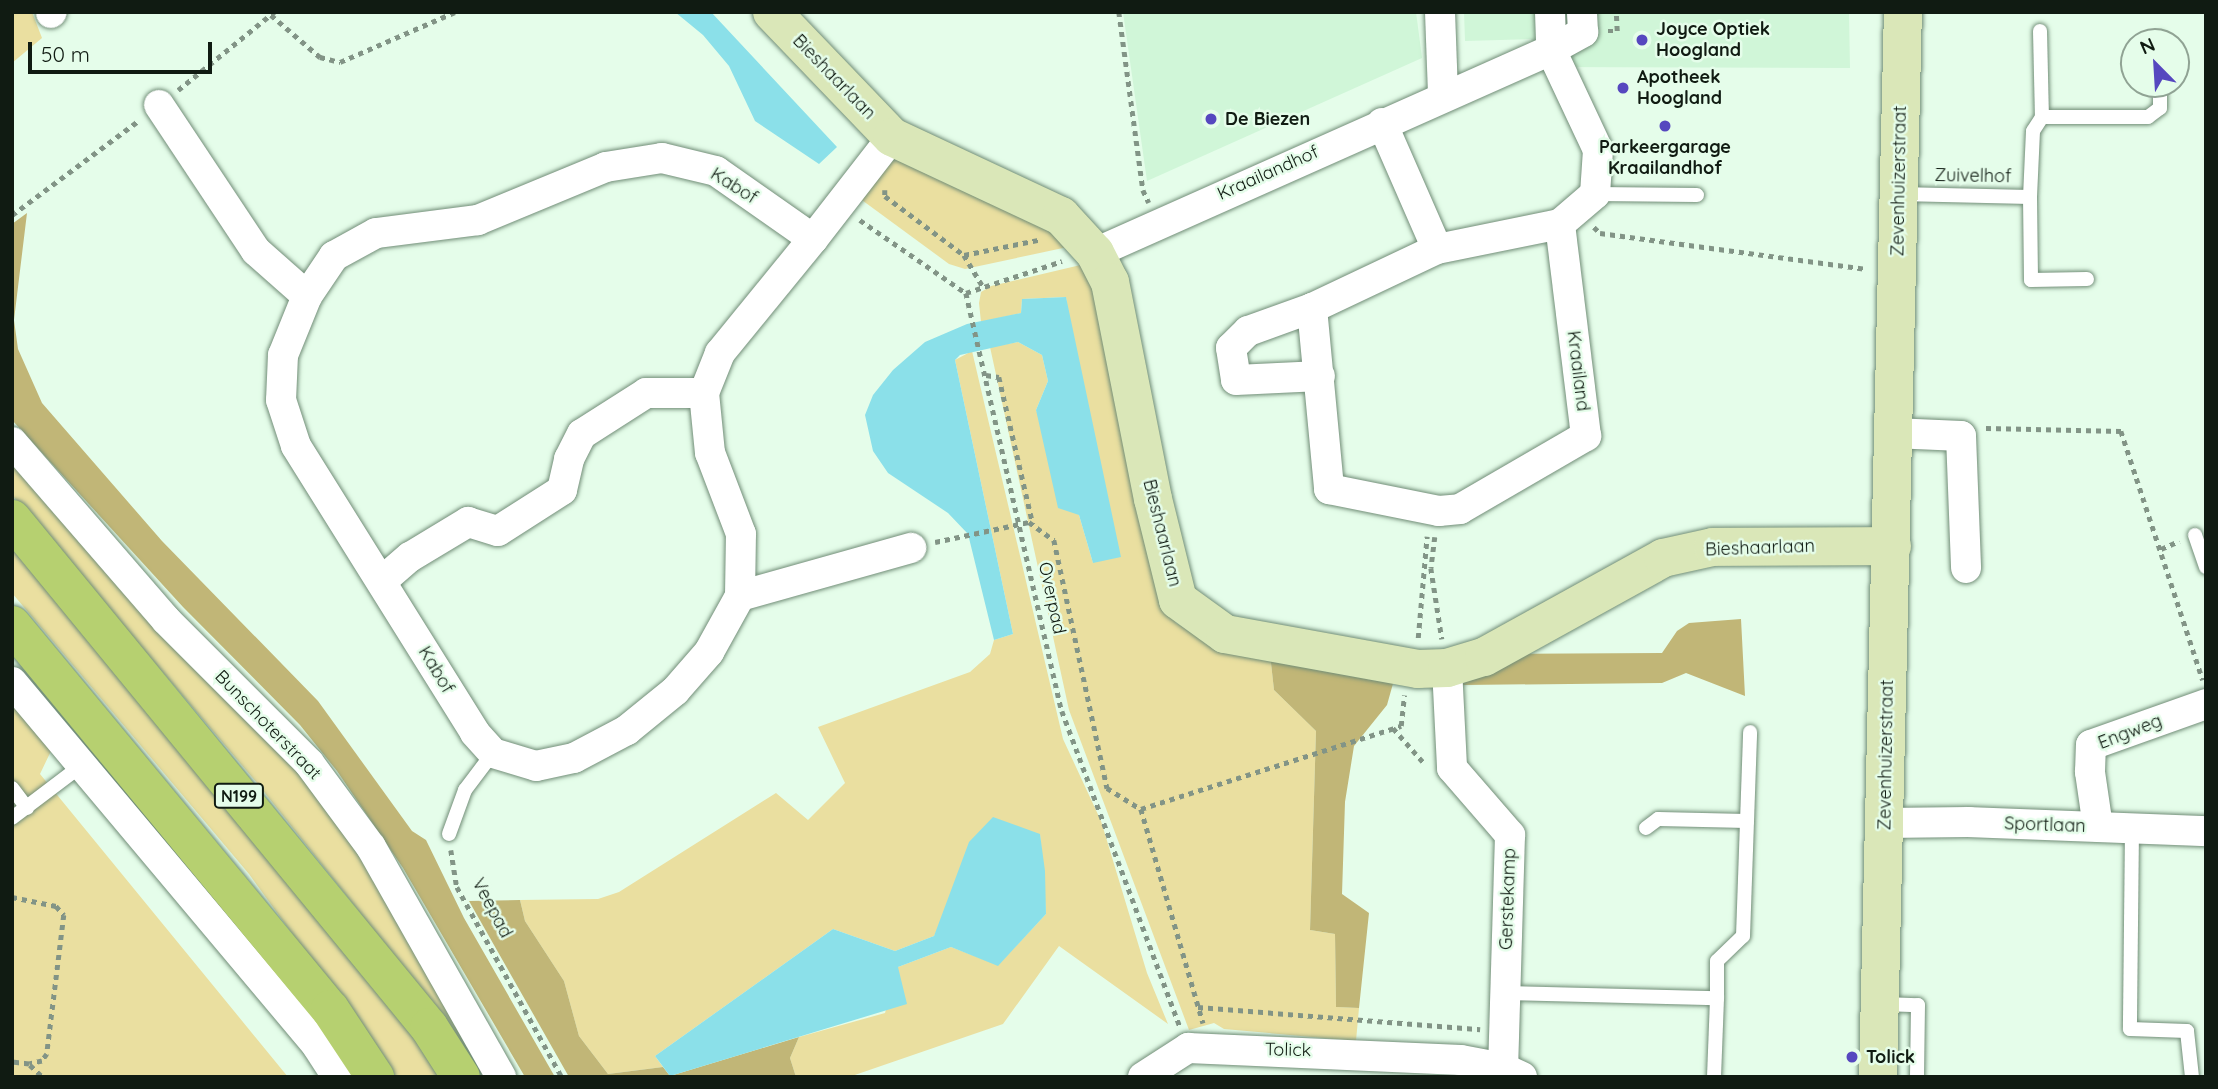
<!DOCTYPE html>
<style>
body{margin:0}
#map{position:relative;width:2218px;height:1089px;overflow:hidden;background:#e5fdea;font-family:Quicksand,sans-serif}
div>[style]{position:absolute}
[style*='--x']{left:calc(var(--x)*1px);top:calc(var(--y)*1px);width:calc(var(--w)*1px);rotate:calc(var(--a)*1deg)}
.built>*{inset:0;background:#d0f6d8}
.green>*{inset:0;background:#eadfa0}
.forest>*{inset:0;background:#c1b677}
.water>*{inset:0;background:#8be0e9}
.path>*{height:4.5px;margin-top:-2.25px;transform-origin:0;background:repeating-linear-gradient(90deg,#829486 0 5px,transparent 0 10px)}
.roads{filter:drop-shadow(0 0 2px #718d77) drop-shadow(0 0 2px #718d77)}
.lane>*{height:14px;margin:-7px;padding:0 7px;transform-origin:7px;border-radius:7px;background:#fff}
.street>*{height:30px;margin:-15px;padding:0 15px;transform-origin:15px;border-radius:15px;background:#fff}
.secondary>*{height:38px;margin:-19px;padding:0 19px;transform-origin:19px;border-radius:19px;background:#dae7b8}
.primary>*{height:38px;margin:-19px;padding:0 19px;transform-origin:19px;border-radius:19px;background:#b6d070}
.dots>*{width:19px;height:19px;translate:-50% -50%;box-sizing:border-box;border:4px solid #e5fdea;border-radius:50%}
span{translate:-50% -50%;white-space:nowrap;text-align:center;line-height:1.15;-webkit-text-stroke:5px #e5fdea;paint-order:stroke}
.shield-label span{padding:2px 5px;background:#e5fdea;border:2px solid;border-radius:5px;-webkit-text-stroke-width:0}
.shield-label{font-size:16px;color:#101b12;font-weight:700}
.poi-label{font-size:18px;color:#101b12;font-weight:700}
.left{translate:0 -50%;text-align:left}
.street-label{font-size:18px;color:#101b12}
.frame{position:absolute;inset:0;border:14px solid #101b12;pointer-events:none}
.north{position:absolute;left:2120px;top:28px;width:70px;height:70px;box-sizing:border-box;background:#e5fdea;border:2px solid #90a394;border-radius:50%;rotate:336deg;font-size:19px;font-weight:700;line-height:28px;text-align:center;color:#101b12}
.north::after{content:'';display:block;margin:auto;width:24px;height:32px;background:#5647bf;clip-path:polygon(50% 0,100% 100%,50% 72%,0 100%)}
.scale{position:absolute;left:28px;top:42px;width:184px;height:32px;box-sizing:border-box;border:4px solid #101b12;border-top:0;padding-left:9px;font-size:21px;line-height:24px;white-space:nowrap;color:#101b12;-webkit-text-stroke:5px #e5fdea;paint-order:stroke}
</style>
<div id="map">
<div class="built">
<i style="clip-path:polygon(1123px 12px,1416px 12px,1422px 58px,1147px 181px)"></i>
<i style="clip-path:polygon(1464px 12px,1849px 12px,1850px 68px,1545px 67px,1531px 39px,1465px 41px)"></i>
</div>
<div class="green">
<i style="clip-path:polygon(12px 12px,32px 12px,42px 38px,12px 63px)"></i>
<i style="clip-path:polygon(898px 148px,1077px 245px,965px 269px,949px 264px,855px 195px)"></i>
<i style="clip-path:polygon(1089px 263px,1164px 604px,1176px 623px,1193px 632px,1270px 654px,1274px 690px,1316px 731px,1310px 930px,1335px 934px,1336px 1007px,1359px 1008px,1356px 1041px,1224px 1029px,1214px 1023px,1189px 1030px,1069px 710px,990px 347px,1018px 342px,1042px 355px,1048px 381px,1036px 410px,1079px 515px,1093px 563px,1066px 297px,1022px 299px,1021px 313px,981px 322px,979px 303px,981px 292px,991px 286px)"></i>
<i style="clip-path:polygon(972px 351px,1063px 739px,1101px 821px,1147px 973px,1168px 1024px,1059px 946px,1003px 1024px,849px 1077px,796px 1077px,790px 1058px,799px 1037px,885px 1013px,898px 967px,951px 947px,998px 965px,1046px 914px,1040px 834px,941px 922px,934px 936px,895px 951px,833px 929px,655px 1056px,663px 1067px,608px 1074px,579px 1036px,564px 981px,525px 921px,520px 900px,598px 899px,619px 892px,776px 793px,808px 820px,845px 783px,818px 727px,970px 672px,990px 654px,994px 640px,1013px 634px,955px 360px)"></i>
<i style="clip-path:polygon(12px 464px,295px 767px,351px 841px,476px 1058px,480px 1075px,365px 919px,257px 783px,12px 495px)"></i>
<i style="clip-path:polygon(12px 541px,415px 1040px,439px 1077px,396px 1077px,249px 874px,12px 593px)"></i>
<i style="clip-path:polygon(12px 699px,51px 751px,40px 774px,288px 1077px,12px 1077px)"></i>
</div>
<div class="forest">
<i style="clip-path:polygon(27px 213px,14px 320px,18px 349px,42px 403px,162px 541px,318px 701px,412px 831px,426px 840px,464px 918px,555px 1077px,525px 1077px,403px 868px,337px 771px,300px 725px,183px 607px,12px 420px,12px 224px)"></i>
<i style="clip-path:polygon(1741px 619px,1745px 696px,1686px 673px,1662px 683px,1463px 685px,1463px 673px,1501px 654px,1662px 653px,1677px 631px,1689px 623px)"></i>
<i style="clip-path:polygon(1270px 654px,1394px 680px,1387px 705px,1354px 746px,1345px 802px,1342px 894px,1369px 913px,1359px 1008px,1336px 1007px,1335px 934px,1310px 930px,1316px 731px,1274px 690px)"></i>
<i style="clip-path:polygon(520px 900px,525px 921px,564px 981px,579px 1036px,608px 1074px,663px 1067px,670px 1076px,799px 1037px,790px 1058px,796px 1077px,569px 1077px,469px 901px)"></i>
</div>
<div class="water">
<i style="clip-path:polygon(675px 12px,711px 12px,837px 147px,819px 164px,755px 121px,729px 66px,703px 35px)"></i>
<i style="clip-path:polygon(1066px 297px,1121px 557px,1093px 563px,1079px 515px,1058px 508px,1036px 410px,1048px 381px,1042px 355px,1018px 342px,960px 355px,955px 360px,1013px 634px,994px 640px,968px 534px,948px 513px,888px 473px,873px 451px,865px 415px,873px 395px,893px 370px,925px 342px,967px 324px,1021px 313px,1022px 299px)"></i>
<i style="clip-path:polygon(993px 817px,1040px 834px,1045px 871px,1046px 914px,998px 966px,951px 947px,898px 967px,907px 1004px,670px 1076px,655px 1056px,833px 929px,895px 951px,934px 936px,969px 842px)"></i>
</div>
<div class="path">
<i style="--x:1119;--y:12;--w:180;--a:82.3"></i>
<i style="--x:1143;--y:190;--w:14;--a:65"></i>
<i style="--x:271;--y:15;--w:65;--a:40.6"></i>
<i style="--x:320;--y:57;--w:21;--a:14"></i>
<i style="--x:340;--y:62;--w:125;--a:-23.5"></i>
<i style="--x:1608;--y:31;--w:9;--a:0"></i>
<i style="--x:1617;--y:31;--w:19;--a:-93"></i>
<i style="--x:178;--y:90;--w:124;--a:-39.1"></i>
<i style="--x:885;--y:190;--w:6;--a:90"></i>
<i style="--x:885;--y:196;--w:99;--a:36.8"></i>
<i style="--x:964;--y:255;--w:37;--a:59"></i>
<i style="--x:12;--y:215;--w:157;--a:-36.7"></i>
<i style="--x:860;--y:220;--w:129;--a:34.6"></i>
<i style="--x:966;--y:293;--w:429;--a:77.1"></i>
<i style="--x:1062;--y:711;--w:336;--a:69.5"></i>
<i style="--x:1594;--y:227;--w:8;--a:45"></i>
<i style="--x:1600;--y:233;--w:269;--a:7.7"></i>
<i style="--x:964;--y:255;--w:76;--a:-11.5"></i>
<i style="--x:966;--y:293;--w:101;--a:-18.4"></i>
<i style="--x:986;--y:375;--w:13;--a:9"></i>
<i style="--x:999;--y:377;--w:151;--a:77"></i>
<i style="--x:1986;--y:428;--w:135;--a:1.3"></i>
<i style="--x:2121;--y:431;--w:262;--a:71.8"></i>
<i style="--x:1435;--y:537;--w:31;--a:97"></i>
<i style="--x:1431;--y:568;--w:72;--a:81.2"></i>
<i style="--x:935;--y:542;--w:96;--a:-12"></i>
<i style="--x:1029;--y:522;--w:31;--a:36"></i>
<i style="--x:1054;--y:540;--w:254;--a:77.9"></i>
<i style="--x:1107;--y:788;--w:40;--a:32"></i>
<i style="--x:1141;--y:809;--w:223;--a:73.8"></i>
<i style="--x:2161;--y:549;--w:20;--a:-24"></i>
<i style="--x:1418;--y:638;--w:102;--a:-85"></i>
<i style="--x:1393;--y:728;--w:48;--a:48.4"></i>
<i style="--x:1141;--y:809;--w:273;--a:-17.7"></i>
<i style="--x:1401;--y:726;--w:31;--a:-84"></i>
<i style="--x:451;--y:850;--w:37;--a:81"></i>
<i style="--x:457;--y:887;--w:217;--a:61.1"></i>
<i style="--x:12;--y:897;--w:45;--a:11.6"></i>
<i style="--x:56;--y:906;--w:12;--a:48"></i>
<i style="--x:64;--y:915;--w:140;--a:97"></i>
<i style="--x:47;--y:1054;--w:9;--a:126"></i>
<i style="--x:42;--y:1061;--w:13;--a:167"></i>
<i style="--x:29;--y:1064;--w:17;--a:-173"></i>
<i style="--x:1198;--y:1007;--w:283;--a:4.5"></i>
<i style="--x:30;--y:1065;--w:18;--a:43"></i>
</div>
<div class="roads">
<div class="lane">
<i style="--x:2040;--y:31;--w:86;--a:88.7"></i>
<i style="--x:2160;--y:39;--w:3;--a:90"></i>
<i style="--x:1595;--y:194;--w:102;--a:0.6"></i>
<i style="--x:1899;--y:194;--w:131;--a:1.3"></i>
<i style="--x:2030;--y:197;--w:66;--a:-87.4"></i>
<i style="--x:2033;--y:131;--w:17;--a:-57"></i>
<i style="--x:2042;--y:117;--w:106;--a:0"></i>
<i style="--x:2148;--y:117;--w:15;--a:-37"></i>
<i style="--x:2160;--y:108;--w:24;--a:-90"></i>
<i style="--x:2030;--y:197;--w:83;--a:89.3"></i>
<i style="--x:2031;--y:280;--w:56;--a:-1"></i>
<i style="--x:2195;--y:535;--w:34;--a:71"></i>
<i style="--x:12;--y:788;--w:25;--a:53"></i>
<i style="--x:12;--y:818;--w:88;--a:-37.1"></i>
<i style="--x:1646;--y:828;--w:15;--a:-37"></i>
<i style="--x:1658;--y:819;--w:89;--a:1.3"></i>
<i style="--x:2132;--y:829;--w:200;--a:90.6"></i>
<i style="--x:2130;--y:1029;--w:57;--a:2"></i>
<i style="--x:2187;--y:1031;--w:46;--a:83.8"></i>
<i style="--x:449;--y:834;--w:47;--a:-70"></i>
<i style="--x:465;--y:790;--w:46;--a:-52.9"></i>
<i style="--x:1506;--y:993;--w:211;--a:1.4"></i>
<i style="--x:1717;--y:998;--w:37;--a:-90"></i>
<i style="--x:1717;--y:961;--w:36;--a:-44"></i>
<i style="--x:1743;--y:936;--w:204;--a:-88"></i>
<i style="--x:1883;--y:1004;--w:35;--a:2"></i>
<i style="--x:1918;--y:1005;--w:72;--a:90.8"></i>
<i style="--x:1714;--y:1077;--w:79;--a:-87.8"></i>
</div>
<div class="street">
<i style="--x:1440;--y:12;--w:83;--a:87.9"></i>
<i style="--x:1550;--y:12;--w:38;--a:88"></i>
<i style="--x:1551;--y:50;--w:110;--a:64.8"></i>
<i style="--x:1598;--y:150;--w:44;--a:93.9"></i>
<i style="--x:1595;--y:194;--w:46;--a:139.4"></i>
<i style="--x:1560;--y:224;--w:126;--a:168.5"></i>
<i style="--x:1437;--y:249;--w:138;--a:154.7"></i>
<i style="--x:1312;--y:308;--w:182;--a:84.6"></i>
<i style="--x:1329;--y:489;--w:112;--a:11.3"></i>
<i style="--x:1439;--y:511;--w:21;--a:-5"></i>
<i style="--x:1460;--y:509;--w:146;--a:-30.1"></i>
<i style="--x:1586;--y:436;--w:214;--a:-97"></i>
<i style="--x:51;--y:13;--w:1;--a:-45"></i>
<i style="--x:159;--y:105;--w:175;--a:56.4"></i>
<i style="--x:256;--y:251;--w:68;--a:41.4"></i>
<i style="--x:1382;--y:123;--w:137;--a:66.4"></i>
<i style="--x:813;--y:239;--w:118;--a:-145"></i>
<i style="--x:716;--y:171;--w:56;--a:-166.5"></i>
<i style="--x:662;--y:158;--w:57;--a:170.9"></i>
<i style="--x:606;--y:167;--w:139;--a:157.5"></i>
<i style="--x:478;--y:220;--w:103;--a:172.7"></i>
<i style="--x:376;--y:233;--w:48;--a:151.3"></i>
<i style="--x:334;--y:256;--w:48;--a:124"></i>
<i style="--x:307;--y:296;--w:64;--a:112.1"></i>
<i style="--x:283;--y:355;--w:45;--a:92.5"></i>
<i style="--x:281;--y:400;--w:48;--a:71.9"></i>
<i style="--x:296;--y:446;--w:338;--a:58"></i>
<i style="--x:475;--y:733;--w:27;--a:48"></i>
<i style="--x:493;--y:753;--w:45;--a:16.8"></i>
<i style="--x:536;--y:766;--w:39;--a:-12"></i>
<i style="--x:574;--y:758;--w:60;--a:-27.8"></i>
<i style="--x:627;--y:730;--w:62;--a:-39.1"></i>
<i style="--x:675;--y:691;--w:52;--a:-48.9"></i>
<i style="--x:709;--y:652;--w:64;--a:-61"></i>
<i style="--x:740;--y:596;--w:62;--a:-89.1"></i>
<i style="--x:741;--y:534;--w:87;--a:-110.9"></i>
<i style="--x:710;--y:453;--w:60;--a:-95.7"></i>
<i style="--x:704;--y:393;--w:43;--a:-68.2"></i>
<i style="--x:720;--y:353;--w:147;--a:-50.8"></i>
<i style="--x:813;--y:239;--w:129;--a:-52.2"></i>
<i style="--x:1095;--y:253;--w:499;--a:-24"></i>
<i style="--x:1551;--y:50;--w:37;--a:-29"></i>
<i style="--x:1583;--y:32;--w:20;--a:-93"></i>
<i style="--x:1312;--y:308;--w:68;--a:160.2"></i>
<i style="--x:1248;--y:331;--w:24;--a:135"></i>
<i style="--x:1231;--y:348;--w:32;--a:81"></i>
<i style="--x:1236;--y:380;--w:84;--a:-2.7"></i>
<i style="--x:1893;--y:433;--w:68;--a:2.5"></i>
<i style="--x:1961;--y:436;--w:132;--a:87.8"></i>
<i style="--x:12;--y:442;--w:235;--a:49.1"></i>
<i style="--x:166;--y:620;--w:202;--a:45"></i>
<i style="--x:309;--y:763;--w:104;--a:53.6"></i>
<i style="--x:371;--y:847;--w:264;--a:60.5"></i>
<i style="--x:382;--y:581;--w:37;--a:-41"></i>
<i style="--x:410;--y:557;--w:68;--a:-31.1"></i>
<i style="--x:468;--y:522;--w:31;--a:17"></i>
<i style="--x:498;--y:531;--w:76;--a:-32.6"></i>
<i style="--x:562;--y:490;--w:32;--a:-77"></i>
<i style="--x:569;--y:459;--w:28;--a:-63"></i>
<i style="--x:582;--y:434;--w:76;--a:-32.6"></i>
<i style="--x:646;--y:393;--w:58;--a:0"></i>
<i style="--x:740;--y:596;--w:178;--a:-15.7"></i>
<i style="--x:1447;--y:668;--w:100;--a:87.1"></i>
<i style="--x:1452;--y:768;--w:89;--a:49.1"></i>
<i style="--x:1510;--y:835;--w:233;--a:91.7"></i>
<i style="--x:12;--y:682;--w:475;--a:50"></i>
<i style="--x:317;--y:1046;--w:37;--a:57"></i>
<i style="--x:1884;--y:823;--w:85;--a:-0.7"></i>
<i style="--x:1969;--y:822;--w:237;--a:2.2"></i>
<i style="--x:2098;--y:827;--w:56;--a:-98.3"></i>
<i style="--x:2090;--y:772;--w:27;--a:-88"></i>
<i style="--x:2091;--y:745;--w:122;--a:-19.6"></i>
<i style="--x:1143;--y:1077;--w:54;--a:-32.8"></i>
<i style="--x:1188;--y:1048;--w:273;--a:2.5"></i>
<i style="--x:1461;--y:1060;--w:43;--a:10.8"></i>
<i style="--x:1503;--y:1068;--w:21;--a:25"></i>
</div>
<div class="secondary">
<i style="--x:772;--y:12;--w:173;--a:46.2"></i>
<i style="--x:892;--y:137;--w:187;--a:25.1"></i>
<i style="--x:1061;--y:216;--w:50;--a:47.4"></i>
<i style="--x:1095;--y:253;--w:33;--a:63"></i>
<i style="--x:1110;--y:282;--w:221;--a:78.8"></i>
<i style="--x:1153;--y:499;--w:104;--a:76.1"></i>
<i style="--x:1178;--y:600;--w:58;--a:35.9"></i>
<i style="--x:1225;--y:634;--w:196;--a:10.3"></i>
<i style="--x:1418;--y:669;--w:29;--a:-2"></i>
<i style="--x:1447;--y:668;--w:39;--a:-17"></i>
<i style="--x:1484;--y:657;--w:205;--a:-28.9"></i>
<i style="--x:1663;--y:558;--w:51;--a:-12.4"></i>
<i style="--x:1713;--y:547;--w:179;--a:-0.3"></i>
<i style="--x:1878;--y:1077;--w:1065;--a:-88.66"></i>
</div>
<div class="primary">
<i style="--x:12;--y:519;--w:657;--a:50.62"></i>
<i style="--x:429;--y:1027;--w:59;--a:57.4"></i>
<i style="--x:12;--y:625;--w:499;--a:50.4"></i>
<i style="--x:330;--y:1009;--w:82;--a:56.5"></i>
</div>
</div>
<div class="dots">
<i style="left:1642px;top:40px;background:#5647bf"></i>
<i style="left:1623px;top:88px;background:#5647bf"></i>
<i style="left:1211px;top:119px;background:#5647bf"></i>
<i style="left:1665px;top:126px;background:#5647bf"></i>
<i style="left:1852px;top:1057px;background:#5647bf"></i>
</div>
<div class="shield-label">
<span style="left:239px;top:796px">N199</span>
</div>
<div class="poi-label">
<span class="left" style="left:1656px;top:40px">Joyce Optiek<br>Hoogland</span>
<span class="left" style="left:1637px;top:88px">Apotheek<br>Hoogland</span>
<span class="left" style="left:1225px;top:119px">De Biezen</span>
<span style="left:1665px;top:158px">Parkeergarage<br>Kraailandhof</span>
<span class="left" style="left:1866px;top:1057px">Tolick</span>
</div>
<div class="street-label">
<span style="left:834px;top:77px;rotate:46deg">Bieshaarlaan</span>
<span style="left:1268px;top:173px;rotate:-24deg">Kraailandhof</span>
<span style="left:1973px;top:176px;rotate:1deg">Zuivelhof</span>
<span style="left:1899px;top:181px;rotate:-89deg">Zevenhuizerstraat</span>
<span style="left:734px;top:186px;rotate:32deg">Kabof</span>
<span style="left:1578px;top:371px;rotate:83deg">Kraailand</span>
<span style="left:1162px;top:533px;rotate:76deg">Bieshaarlaan</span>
<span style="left:1760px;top:548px;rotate:-2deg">Bieshaarlaan</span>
<span style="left:1052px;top:598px;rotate:78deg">Overpad</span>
<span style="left:436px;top:670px;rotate:59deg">Kabof</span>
<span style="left:268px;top:725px;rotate:46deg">Bunschoterstraat</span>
<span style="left:2130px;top:732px;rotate:-21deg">Engweg</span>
<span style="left:1886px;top:755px;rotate:-89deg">Zevenhuizerstraat</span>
<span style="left:2045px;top:825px;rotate:2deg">Sportlaan</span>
<span style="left:1508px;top:899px;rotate:-88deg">Gerstekamp</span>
<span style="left:492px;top:908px;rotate:62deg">Veepad</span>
<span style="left:1288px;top:1050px;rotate:1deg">Tolick</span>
</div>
<div class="frame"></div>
<div class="north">N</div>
<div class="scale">50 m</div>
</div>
